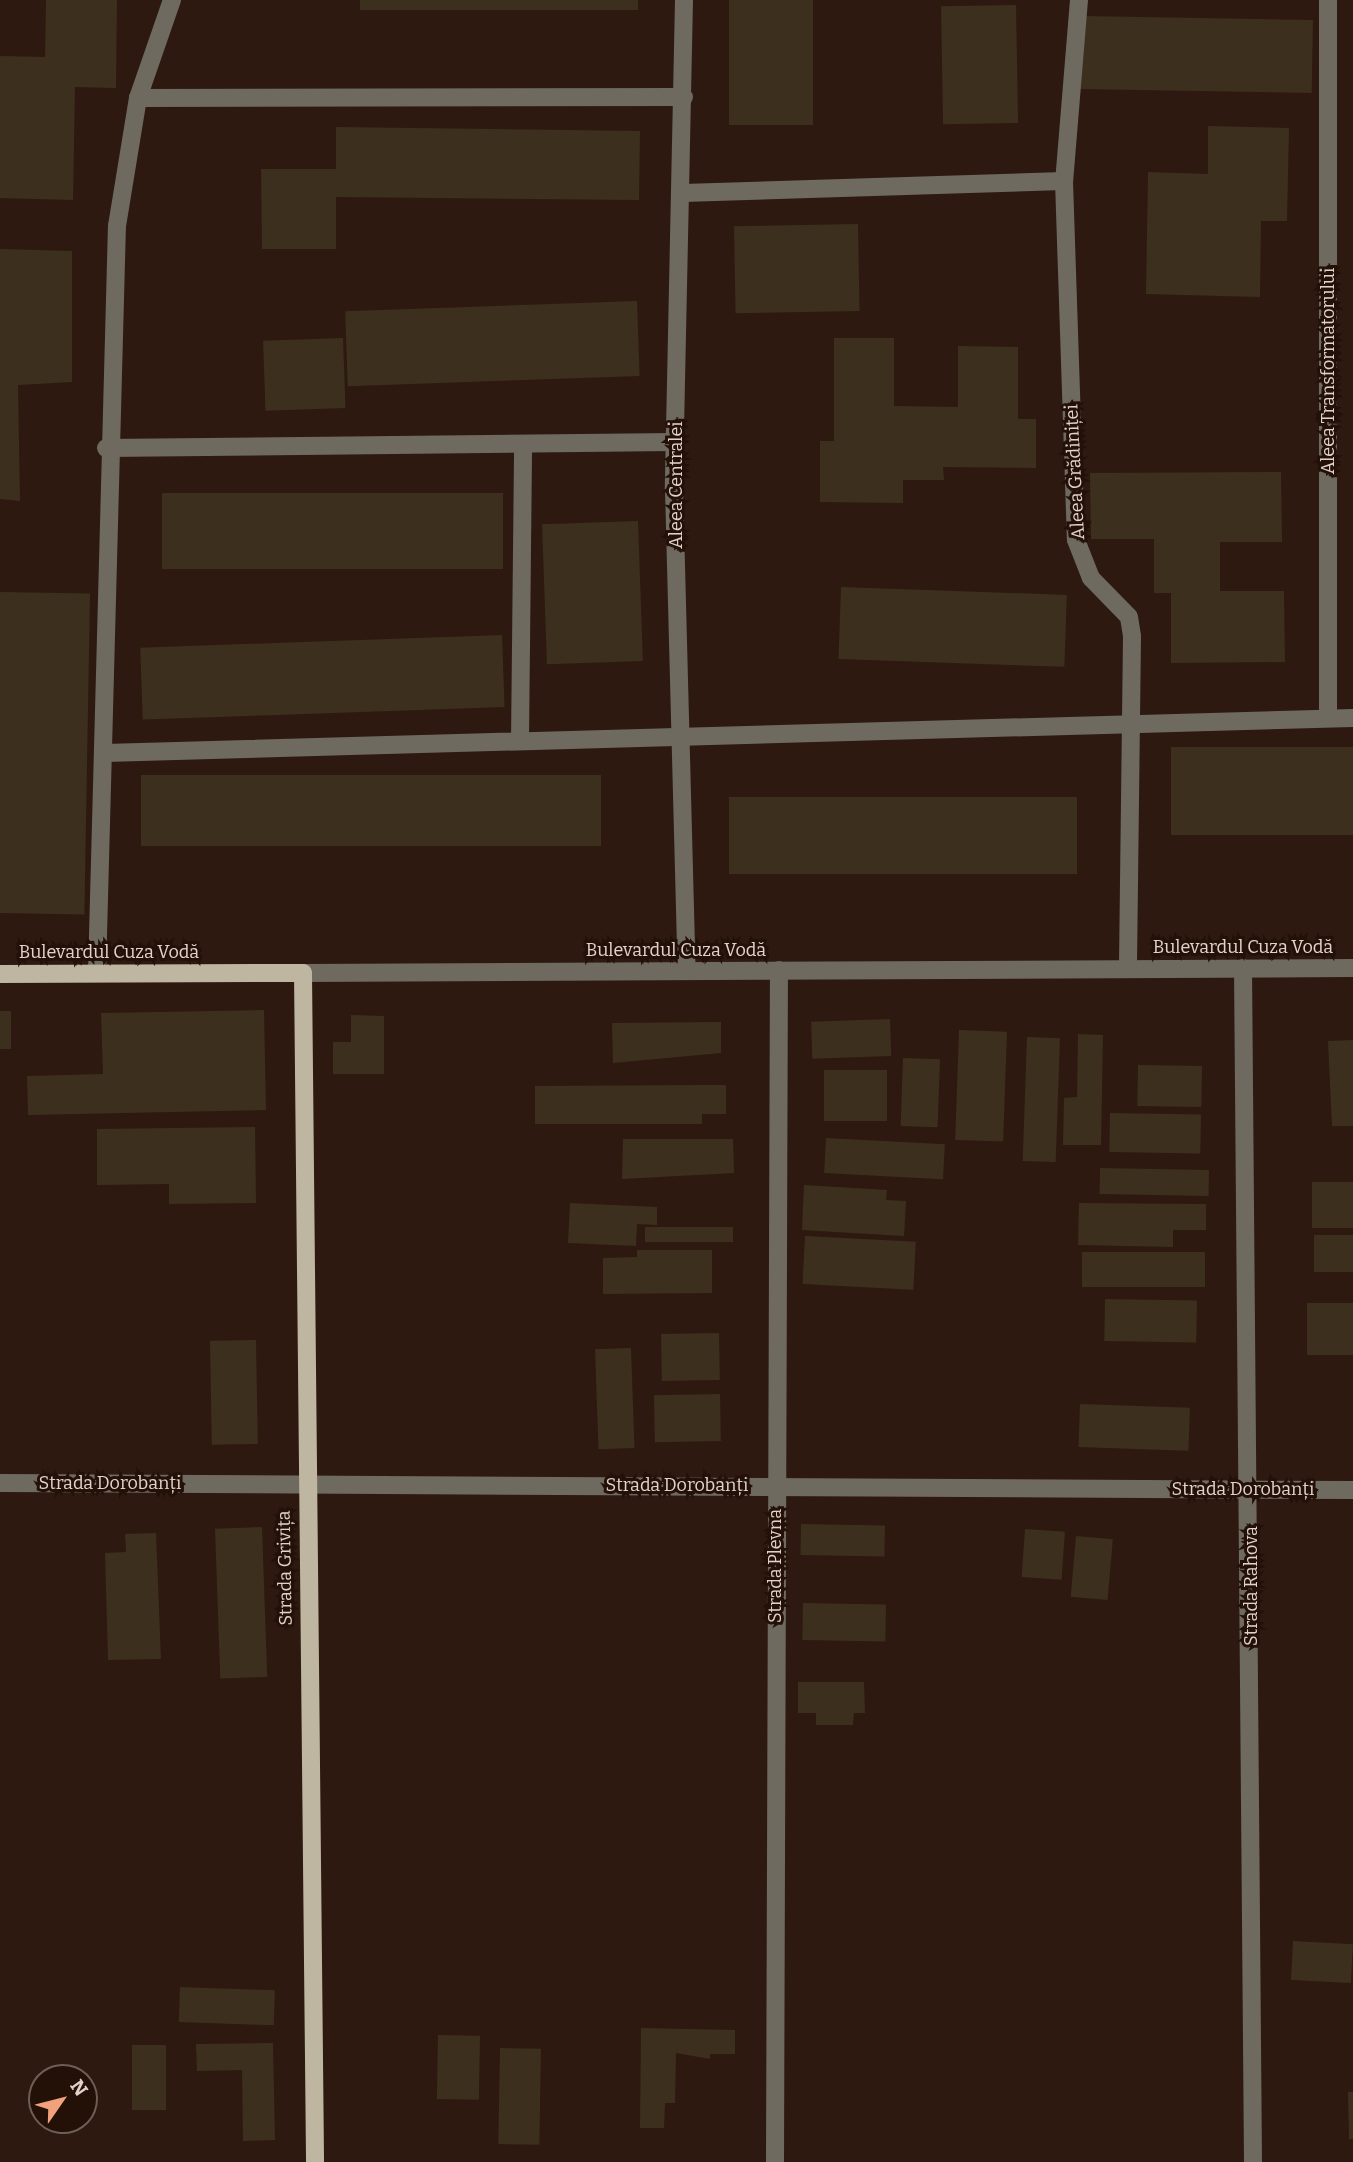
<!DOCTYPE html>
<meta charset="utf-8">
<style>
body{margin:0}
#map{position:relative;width:1353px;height:2162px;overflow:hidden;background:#2d1910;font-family:Bitter,serif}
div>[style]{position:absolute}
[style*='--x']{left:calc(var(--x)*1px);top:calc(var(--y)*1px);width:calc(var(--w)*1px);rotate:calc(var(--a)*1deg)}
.building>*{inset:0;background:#3d2f1d;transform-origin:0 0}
.minor>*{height:18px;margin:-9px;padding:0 9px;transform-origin:9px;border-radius:9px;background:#6e6a60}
.major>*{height:18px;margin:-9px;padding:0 9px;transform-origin:9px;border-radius:9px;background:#bfb6a1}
span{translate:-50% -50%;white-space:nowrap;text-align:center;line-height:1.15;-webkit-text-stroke:6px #231007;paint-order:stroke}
.street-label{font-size:18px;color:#e1d3cc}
.north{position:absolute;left:28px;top:2064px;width:70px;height:70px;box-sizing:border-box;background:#231007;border:2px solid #6f5e56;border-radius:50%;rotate:55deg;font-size:19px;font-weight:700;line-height:28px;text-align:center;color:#e1d3cc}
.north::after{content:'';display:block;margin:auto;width:24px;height:32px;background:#f1a17b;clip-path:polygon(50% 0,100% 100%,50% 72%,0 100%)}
</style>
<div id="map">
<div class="building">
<i style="clip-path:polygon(46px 0,117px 0,116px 88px,75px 87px,73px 200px,0 198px,0 56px,45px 57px)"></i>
<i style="left:360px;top:0;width:278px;height:10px"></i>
<i style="left:729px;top:0;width:84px;height:125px"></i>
<i style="left:1016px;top:5px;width:118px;height:75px;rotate:89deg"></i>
<i style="left:1082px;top:16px;width:231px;height:73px;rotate:1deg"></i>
<i style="clip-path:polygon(1208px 126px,1289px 128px,1287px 221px,1261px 221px,1260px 297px,1146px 294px,1148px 172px,1208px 174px)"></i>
<i style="clip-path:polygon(336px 127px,640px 131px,639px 200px,336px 197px,336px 249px,262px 249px,261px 169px,336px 169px)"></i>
<i style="left:858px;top:224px;width:87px;height:124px;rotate:89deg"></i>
<i style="clip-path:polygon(0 249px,72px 251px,72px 382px,18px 385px,20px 501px,0 499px)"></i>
<i style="left:637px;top:301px;width:75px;height:292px;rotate:88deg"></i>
<i style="left:343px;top:338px;width:70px;height:80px;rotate:88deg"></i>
<i style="clip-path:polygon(834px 338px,894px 338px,894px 406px,958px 407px,958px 346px,1018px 347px,1018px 419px,1036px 419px,1036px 468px,943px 467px,944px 480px,903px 480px,903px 503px,820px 502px,820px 441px,834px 441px)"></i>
<i style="clip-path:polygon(1281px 472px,1282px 542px,1220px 542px,1220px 591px,1284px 591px,1285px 662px,1171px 663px,1171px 593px,1154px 593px,1154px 539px,1091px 539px,1090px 473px)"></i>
<i style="left:162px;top:493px;width:341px;height:76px"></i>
<i style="left:638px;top:521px;width:140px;height:96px;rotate:88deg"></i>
<i style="left:841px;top:587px;width:226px;height:72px;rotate:2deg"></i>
<i style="left:0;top:592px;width:90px;height:321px;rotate:1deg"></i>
<i style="left:502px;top:635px;width:72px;height:362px;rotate:88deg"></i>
<i style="left:1171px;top:747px;width:182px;height:88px"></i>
<i style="left:601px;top:775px;width:71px;height:460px;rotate:90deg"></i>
<i style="left:729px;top:797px;width:348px;height:77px"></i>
<i style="clip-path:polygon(264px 1010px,266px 1110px,28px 1115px,27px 1076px,103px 1074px,101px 1013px)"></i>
<i style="left:0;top:1011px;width:11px;height:38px"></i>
<i style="clip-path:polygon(351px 1015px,384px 1016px,384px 1074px,333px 1074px,333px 1042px,351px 1042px)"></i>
<i style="left:890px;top:1019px;width:37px;height:79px;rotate:88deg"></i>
<i style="clip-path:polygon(721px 1022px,721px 1053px,613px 1063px,612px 1023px)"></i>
<i style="left:959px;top:1030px;width:48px;height:110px;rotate:2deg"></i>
<i style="clip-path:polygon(1078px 1034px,1103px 1035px,1101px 1145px,1063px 1145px,1064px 1098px,1077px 1097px)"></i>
<i style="left:1027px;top:1037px;width:33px;height:124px;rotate:2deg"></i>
<i style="clip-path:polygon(1353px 1040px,1353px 1126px,1332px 1126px,1328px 1041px)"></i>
<i style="left:903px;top:1058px;width:37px;height:68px;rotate:2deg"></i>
<i style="left:1138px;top:1065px;width:64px;height:41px;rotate:1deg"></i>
<i style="left:887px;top:1070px;width:51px;height:63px;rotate:90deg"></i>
<i style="clip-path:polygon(702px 1085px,726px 1085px,726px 1114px,702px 1114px,702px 1124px,535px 1124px,535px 1086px)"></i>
<i style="left:1110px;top:1113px;width:91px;height:39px;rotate:1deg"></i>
<i style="clip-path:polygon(255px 1127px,256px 1203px,169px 1204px,169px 1184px,97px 1185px,97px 1129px)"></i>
<i style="left:826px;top:1138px;width:119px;height:35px;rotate:3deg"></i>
<i style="clip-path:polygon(623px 1139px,733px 1139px,734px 1173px,622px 1179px)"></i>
<i style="left:1100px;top:1168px;width:109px;height:26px;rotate:1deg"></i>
<i style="left:1353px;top:1182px;width:46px;height:41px;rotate:90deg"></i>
<i style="clip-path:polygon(804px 1185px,887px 1190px,886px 1200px,906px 1201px,904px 1236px,802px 1230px)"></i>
<i style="clip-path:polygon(570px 1203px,657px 1207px,657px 1225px,637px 1224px,636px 1246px,568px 1243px)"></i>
<i style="clip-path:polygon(1079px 1203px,1206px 1204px,1206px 1230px,1173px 1230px,1173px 1247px,1078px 1245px)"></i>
<i style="left:733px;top:1227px;width:15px;height:88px;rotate:90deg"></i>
<i style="left:1353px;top:1235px;width:37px;height:39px;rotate:90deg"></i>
<i style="left:805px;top:1236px;width:111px;height:48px;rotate:3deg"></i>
<i style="clip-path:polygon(637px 1250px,712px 1250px,712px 1293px,603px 1294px,603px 1258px,637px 1257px)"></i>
<i style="left:1082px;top:1252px;width:123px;height:35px"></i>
<i style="left:1105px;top:1299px;width:92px;height:42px;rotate:1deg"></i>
<i style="left:1353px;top:1303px;width:52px;height:46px;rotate:90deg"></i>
<i style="left:719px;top:1333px;width:47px;height:58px;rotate:89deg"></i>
<i style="left:256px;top:1340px;width:104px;height:46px;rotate:89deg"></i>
<i style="left:631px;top:1348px;width:100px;height:36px;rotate:88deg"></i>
<i style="left:720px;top:1394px;width:47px;height:66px;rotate:89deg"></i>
<i style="left:1080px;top:1404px;width:110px;height:43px;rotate:2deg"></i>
<i style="left:801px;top:1524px;width:84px;height:31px;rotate:1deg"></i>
<i style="left:262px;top:1527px;width:150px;height:47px;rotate:88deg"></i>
<i style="left:1025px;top:1529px;width:40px;height:48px;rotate:4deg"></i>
<i style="clip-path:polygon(156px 1533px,161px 1659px,108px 1660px,105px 1553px,126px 1552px,125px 1534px)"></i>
<i style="left:1076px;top:1536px;width:37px;height:61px;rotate:5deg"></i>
<i style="left:803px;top:1603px;width:83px;height:37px;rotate:1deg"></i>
<i style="clip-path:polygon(798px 1682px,864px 1682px,865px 1713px,854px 1713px,853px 1725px,816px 1725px,816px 1713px,798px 1713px)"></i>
<i style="left:1293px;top:1941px;width:60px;height:39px;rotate:3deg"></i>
<i style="left:180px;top:1987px;width:95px;height:35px;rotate:2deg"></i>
<i style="clip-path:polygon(641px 2028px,735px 2030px,735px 2054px,710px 2054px,710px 2059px,676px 2053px,675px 2103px,665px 2103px,664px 2128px,640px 2128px)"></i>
<i style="left:438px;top:2035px;width:42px;height:64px;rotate:1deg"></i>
<i style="clip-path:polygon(273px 2043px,275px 2140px,243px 2141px,242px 2070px,197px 2071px,196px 2044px)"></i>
<i style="left:132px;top:2045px;width:34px;height:65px"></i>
<i style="left:500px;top:2048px;width:41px;height:96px;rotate:1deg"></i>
<i style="clip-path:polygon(1348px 2092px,1353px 2092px,1353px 2139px,1349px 2139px)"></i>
</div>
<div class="minor">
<i style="--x:684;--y:0;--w:489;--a:91.2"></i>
<i style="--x:674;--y:489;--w:482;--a:88.5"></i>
<i style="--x:1079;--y:0;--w:182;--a:94.7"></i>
<i style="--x:1064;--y:181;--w:359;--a:88.1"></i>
<i style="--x:1076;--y:540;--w:41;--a:68.5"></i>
<i style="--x:1091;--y:578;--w:54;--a:45.7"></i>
<i style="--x:1129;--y:617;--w:20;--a:81"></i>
<i style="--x:1132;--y:637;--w:332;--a:90.7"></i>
<i style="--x:138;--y:98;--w:546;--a:-0.1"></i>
<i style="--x:683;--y:193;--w:381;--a:-1.8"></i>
<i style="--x:106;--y:448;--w:570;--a:-0.6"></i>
<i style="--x:1328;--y:717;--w:717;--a:-90"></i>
<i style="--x:520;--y:741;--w:297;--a:-89.4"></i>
<i style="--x:105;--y:753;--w:1248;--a:-1.61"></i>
<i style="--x:1243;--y:968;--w:1194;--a:89.52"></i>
<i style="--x:97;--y:973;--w:747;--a:-88.47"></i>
<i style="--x:117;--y:226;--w:130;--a:-80.7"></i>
<i style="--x:138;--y:98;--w:104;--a:-70.9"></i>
<i style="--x:303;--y:973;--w:1050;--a:-0.27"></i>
<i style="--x:0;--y:1483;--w:1353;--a:0.3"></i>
<i style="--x:775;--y:2162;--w:1192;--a:-89.81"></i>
</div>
<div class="major">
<i style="--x:0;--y:974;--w:303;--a:-0.2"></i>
<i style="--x:303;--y:973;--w:1189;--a:89.42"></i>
</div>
<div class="street-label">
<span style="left:1328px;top:371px;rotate:-90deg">Aleea Transformatorului</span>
<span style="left:1075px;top:472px;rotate:-93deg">Aleea Grădiniței</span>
<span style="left:676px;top:485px;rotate:-90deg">Aleea Centralei</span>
<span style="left:1243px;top:947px">Bulevardul Cuza Vodă</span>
<span style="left:676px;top:950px">Bulevardul Cuza Vodă</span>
<span style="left:109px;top:952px">Bulevardul Cuza Vodă</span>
<span style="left:110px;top:1483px">Strada Dorobanți</span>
<span style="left:677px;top:1485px">Strada Dorobanți</span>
<span style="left:1243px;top:1489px">Strada Dorobanți</span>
<span style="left:775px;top:1566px;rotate:-90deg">Strada Plevna</span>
<span style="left:285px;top:1568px;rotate:-91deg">Strada Grivița</span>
<span style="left:1251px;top:1586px;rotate:-90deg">Strada Rahova</span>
</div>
<div class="north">N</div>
</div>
